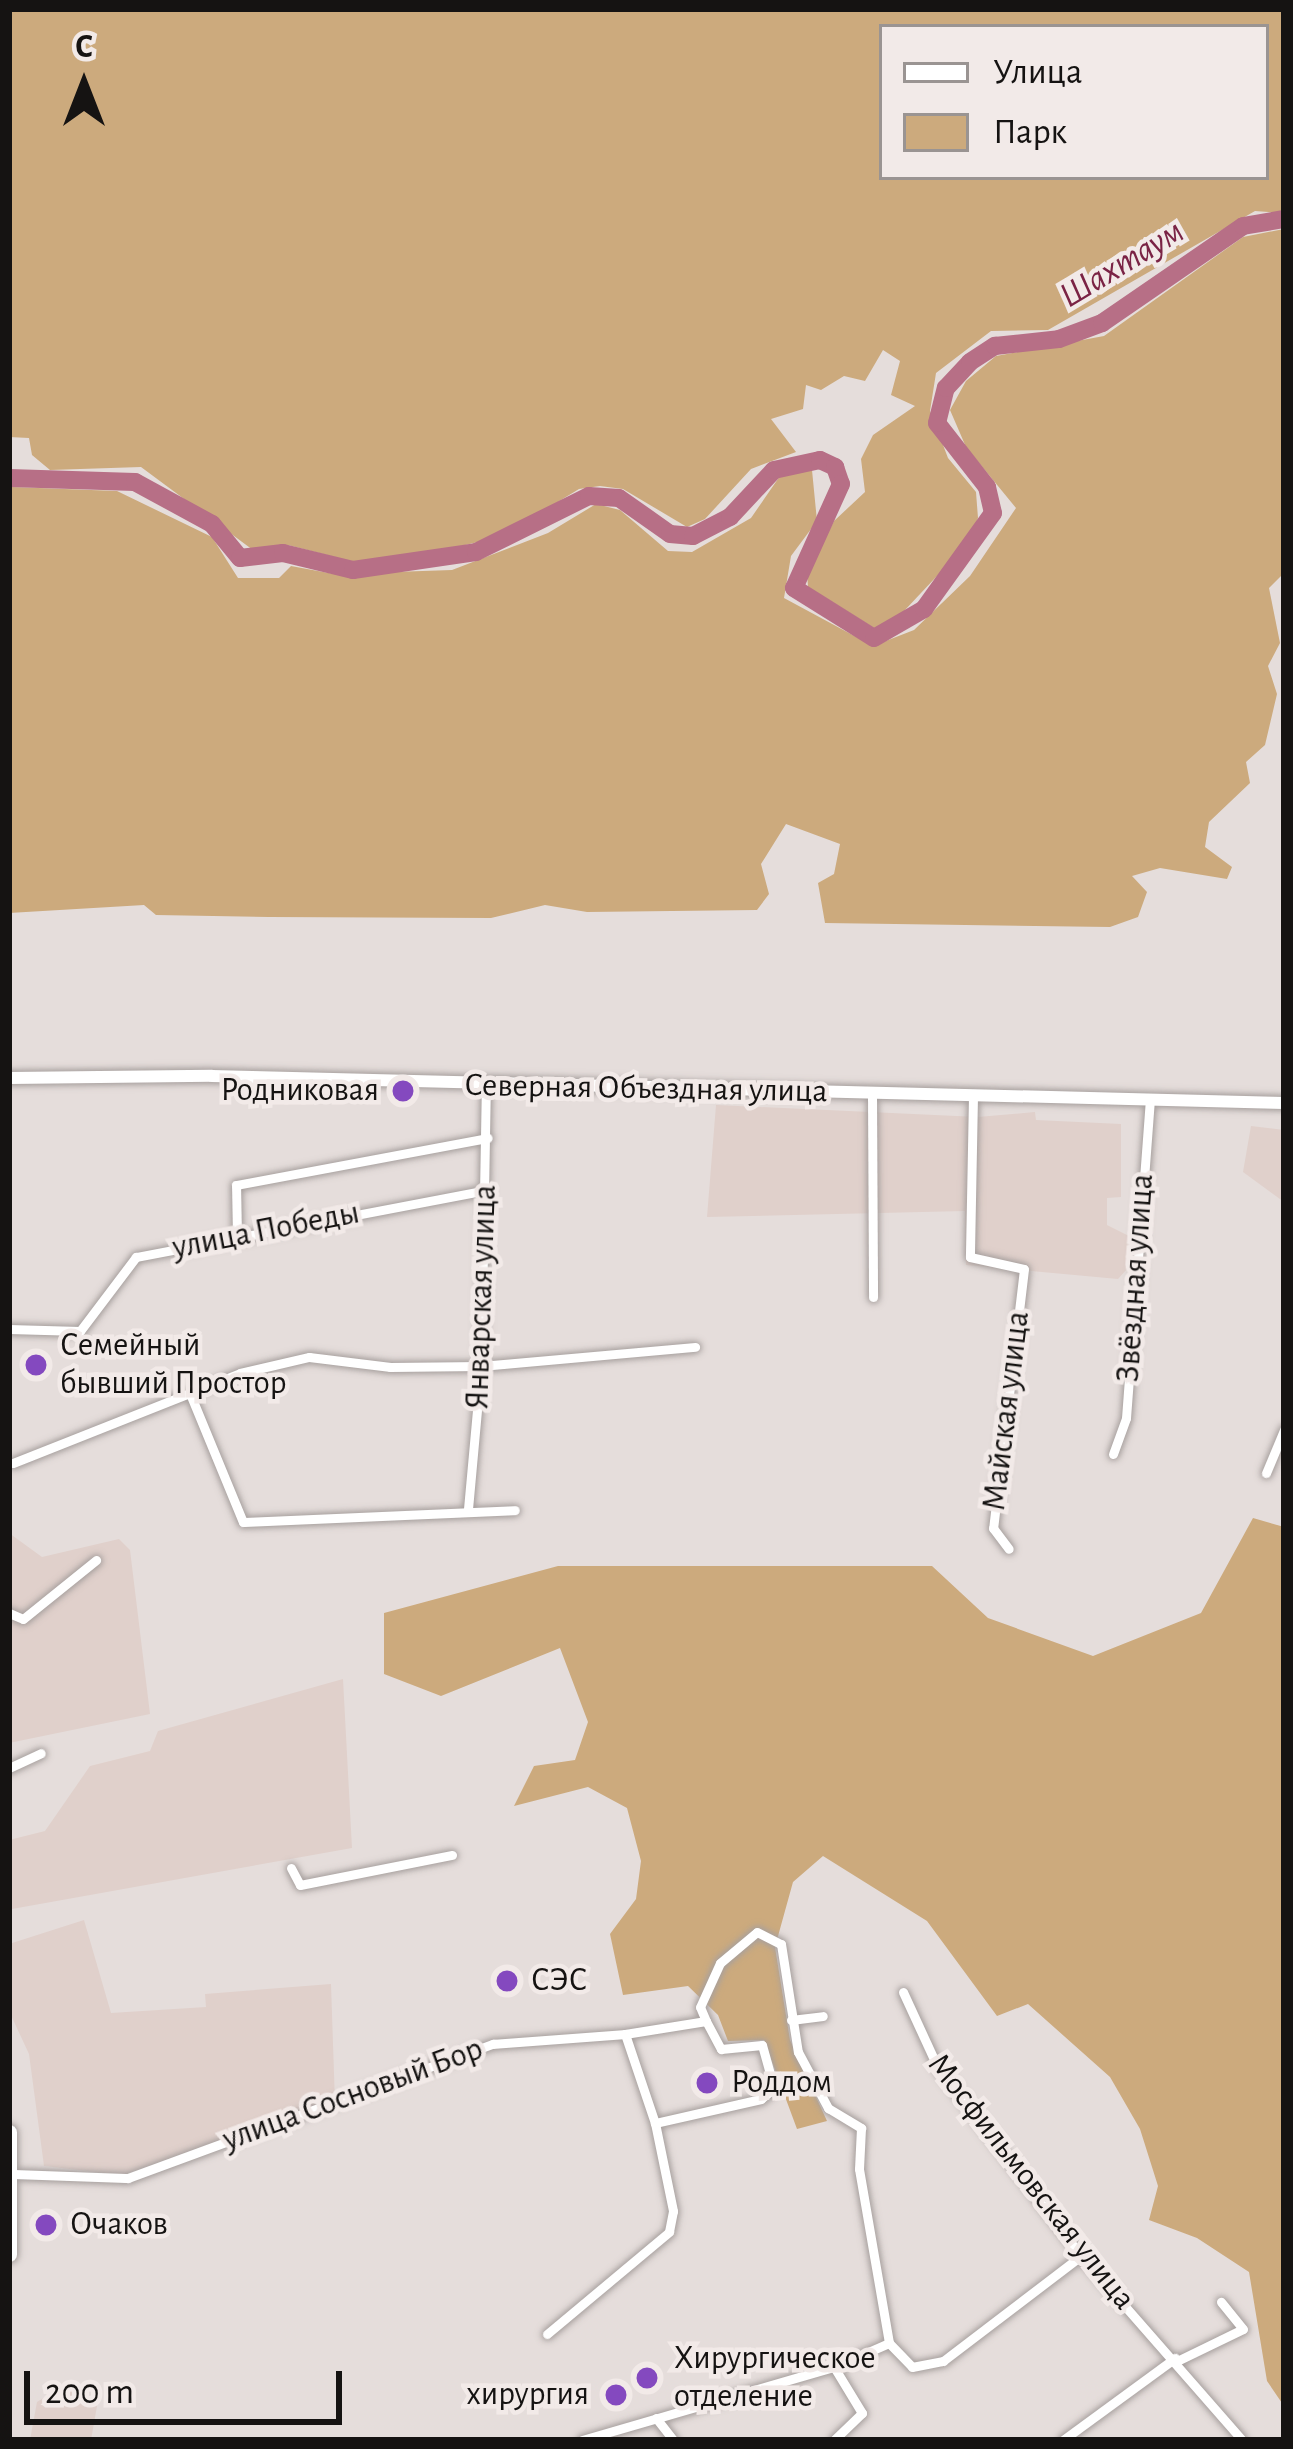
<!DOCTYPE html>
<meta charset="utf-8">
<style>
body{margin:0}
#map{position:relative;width:1293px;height:2449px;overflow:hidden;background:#e5dddb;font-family:"Alegreya Sans",sans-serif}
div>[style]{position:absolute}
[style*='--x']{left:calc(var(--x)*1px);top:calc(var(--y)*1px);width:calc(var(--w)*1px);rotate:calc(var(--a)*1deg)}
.built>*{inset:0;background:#e0d0cb}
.green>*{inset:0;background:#ccaa7d}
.river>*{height:18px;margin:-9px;padding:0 9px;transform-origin:9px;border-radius:9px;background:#b76f86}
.roads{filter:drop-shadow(0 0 3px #a7a09e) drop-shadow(0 0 3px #a7a09e)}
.minor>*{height:9px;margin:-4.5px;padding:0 4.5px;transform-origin:4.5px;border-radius:4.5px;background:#fff}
.tertiary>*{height:12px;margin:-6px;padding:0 6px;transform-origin:6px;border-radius:6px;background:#fff}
.trunk>*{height:15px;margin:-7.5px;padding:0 7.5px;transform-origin:7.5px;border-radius:7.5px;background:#fff}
.dots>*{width:33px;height:33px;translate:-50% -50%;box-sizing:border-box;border:6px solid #f2eae8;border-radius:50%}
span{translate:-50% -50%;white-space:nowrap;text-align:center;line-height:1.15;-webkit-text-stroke:9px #f2eae8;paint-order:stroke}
.street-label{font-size:33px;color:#151312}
.poi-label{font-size:33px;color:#151312}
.right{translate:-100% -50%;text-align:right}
.left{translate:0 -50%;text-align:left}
.water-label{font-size:36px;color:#7a2345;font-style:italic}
.frame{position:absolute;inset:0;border:12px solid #151312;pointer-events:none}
.legend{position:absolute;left:879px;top:24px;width:390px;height:156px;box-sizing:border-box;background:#f2eae8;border:3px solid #9a9492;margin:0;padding:15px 21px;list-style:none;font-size:36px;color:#151312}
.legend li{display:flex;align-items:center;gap:24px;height:60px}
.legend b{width:60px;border:3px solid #9a9492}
.north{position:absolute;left:24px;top:24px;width:120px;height:120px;-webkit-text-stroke:9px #f2eae8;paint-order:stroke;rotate:0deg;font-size:33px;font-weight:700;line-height:48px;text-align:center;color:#151312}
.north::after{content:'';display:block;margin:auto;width:42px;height:54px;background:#151312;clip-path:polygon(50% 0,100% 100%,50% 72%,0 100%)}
.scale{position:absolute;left:24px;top:2371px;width:318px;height:54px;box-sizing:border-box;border:6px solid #151312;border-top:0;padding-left:15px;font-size:36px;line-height:42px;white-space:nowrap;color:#151312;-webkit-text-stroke:9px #f2eae8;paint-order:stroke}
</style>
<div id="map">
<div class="built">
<i style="clip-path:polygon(716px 1105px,978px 1117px,1035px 1112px,1036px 1120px,1121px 1124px,1121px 1197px,1107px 1198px,1107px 1225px,1129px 1236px,1127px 1269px,1118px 1279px,966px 1265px,965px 1211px,707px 1217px)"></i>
<i style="clip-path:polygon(1251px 1126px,1284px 1130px,1284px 1202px,1243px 1172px)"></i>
<i style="clip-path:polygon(9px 1533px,42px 1557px,119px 1539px,130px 1550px,150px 1714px,9px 1743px)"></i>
<i style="clip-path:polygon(343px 1679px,352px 1848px,12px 1909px,9px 1840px,45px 1831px,90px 1766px,150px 1751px,158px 1731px)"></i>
<i style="clip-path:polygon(84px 1920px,111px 2013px,206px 2007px,205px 1994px,331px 1984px,335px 2103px,122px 2175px,44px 2166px,29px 2054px,9px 2011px,9px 1944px)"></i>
<i style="clip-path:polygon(61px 2387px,84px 2391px,97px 2406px,91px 2440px,30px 2440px,37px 2402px)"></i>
</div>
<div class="green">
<i style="clip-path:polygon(evenodd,9px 9px,1284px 9px,1284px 213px,1255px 211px,1048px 330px,991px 331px,936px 373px,930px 411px,948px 458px,976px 492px,978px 518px,968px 543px,889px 627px,874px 628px,808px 587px,807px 572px,834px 521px,865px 492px,861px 459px,873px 435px,915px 406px,891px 395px,900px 361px,883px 350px,865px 381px,844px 376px,821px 390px,806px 385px,803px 409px,771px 419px,796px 452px,751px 469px,705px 519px,687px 527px,623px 489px,600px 486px,579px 489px,502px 536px,445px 550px,358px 563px,288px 545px,257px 553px,141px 467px,50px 470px,32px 455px,29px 438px,9px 437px,9px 9px,882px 27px,1266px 27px,1266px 177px,882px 177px,882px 27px)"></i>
<i style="clip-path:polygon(1284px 229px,1284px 573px,1269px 588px,1280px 643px,1268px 666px,1277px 694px,1265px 745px,1246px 762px,1250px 783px,1209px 822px,1205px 847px,1232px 867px,1227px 879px,1160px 868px,1132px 876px,1147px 892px,1138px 917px,1110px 927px,825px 923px,818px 883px,834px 874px,840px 844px,786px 824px,761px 864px,769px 894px,757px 910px,587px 912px,545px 905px,491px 918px,269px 917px,156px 915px,144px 905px,9px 913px,12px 487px,117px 491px,212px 537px,238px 578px,279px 578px,291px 566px,334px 574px,452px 570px,548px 533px,596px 504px,620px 510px,668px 551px,692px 552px,751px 518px,780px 476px,812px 470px,817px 521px,791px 556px,784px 598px,873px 646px,914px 630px,970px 576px,1016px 508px,966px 447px,950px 410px,966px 381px,996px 356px,1104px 336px,1243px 237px)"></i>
<i style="clip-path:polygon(1253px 1518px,1284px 1527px,1284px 2406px,1267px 2381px,1249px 2272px,1197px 2238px,1149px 2220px,1158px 2186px,1140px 2129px,1110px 2077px,1028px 2004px,997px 2016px,927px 1921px,823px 1856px,793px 1882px,775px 1947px,790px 2040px,827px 2121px,797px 2129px,764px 2040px,728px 2041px,718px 2015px,688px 1986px,623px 1995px,610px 1934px,636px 1899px,641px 1861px,627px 1808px,588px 1787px,514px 1806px,534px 1766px,575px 1760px,588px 1722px,560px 1648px,441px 1696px,384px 1674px,384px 1613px,558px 1566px,932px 1566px,988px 1618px,1093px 1656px,1201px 1613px)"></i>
</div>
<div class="river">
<i style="--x:9;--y:478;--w:126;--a:1.8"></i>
<i style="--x:135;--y:482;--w:88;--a:28.6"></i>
<i style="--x:212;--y:524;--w:44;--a:50.5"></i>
<i style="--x:240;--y:558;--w:43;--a:-6.6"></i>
<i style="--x:283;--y:553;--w:72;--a:13.7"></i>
<i style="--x:353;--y:570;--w:124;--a:-8.3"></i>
<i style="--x:476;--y:552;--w:126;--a:-26.4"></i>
<i style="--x:589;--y:496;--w:30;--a:4"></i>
<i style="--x:619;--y:498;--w:62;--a:35.2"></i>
<i style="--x:670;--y:534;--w:23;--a:5"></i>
<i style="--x:693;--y:536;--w:42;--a:-27.2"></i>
<i style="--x:730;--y:517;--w:64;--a:-46.9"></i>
<i style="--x:774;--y:470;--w:47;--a:-12.3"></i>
<i style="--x:820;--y:460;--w:17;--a:25"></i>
<i style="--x:835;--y:467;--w:18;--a:71"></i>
<i style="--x:841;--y:484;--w:114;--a:114.3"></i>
<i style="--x:794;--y:588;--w:94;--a:32"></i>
<i style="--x:874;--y:638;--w:58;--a:-30.1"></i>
<i style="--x:924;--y:609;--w:118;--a:-54.3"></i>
<i style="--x:993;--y:513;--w:27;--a:-103"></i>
<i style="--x:987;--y:487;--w:81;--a:-128"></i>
<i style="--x:937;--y:423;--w:36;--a:-76"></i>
<i style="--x:946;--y:388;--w:35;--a:-47"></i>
<i style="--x:970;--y:362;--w:30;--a:-33"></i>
<i style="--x:995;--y:346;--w:64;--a:-6.2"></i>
<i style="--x:1059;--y:339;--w:46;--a:-20.4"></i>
<i style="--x:1102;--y:323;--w:171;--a:-34.5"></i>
<i style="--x:1243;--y:226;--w:42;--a:-9.7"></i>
</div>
<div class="roads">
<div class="minor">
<i style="--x:872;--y:1094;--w:203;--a:89.7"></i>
<i style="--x:973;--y:1096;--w:161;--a:91.1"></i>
<i style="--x:970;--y:1257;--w:55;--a:12.5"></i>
<i style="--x:1024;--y:1269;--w:261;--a:96.8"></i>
<i style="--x:993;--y:1528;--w:26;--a:53"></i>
<i style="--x:237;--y:1235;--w:50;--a:-91.1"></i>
<i style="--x:236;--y:1185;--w:256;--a:-10.6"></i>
<i style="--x:9;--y:1329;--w:71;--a:1.6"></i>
<i style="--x:80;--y:1331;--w:93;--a:-52.9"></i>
<i style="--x:136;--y:1257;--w:356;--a:-10.8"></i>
<i style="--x:191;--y:1396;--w:136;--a:67.6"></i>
<i style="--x:243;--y:1522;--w:272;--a:-2.5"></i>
<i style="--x:1113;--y:1454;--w:38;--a:-70"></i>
<i style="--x:1126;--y:1418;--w:319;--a:-85.7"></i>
<i style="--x:13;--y:1463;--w:244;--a:-21.6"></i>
<i style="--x:240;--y:1373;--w:71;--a:-13.1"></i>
<i style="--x:309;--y:1357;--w:82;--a:7"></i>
<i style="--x:390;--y:1367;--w:91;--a:-0.6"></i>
<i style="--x:481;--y:1366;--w:215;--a:-5.1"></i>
<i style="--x:1266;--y:1473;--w:47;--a:-67.3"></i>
<i style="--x:468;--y:1509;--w:144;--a:-84.8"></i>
<i style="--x:481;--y:1366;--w:280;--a:-89"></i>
<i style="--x:9;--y:1613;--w:15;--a:23"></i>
<i style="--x:23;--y:1619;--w:94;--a:-38.9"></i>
<i style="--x:9;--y:1768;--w:35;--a:-25"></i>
<i style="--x:291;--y:1868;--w:19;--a:62"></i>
<i style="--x:300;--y:1885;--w:155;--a:-11.2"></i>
<i style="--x:903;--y:1992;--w:81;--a:65.3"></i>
<i style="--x:937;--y:2066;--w:238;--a:52.8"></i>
<i style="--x:1081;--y:2256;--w:244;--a:48.8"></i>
<i style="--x:791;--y:2020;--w:32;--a:-7"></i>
<i style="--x:706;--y:2021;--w:15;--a:-113"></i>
<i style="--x:700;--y:2007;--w:48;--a:-65.6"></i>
<i style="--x:720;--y:1963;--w:48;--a:-40"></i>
<i style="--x:757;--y:1932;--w:27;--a:27"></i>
<i style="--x:781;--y:1944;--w:109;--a:81.1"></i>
<i style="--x:798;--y:2052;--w:64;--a:61.8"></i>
<i style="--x:828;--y:2108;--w:39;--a:31"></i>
<i style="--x:861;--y:2128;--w:41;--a:92.8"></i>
<i style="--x:859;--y:2169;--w:177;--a:80.2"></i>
<i style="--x:625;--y:2034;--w:82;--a:-9.1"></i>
<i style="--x:706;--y:2021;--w:32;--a:62"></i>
<i style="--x:721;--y:2049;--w:41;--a:-5.6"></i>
<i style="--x:762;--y:2045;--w:45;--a:74.4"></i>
<i style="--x:774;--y:2088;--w:17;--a:140"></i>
<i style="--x:761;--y:2099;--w:109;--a:167.2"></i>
<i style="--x:11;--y:2174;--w:117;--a:2"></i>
<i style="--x:128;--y:2178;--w:389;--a:-20.2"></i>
<i style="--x:493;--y:2044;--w:132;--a:-4.3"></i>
<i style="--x:625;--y:2034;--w:94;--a:71.4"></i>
<i style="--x:655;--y:2123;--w:90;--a:78.4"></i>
<i style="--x:673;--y:2211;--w:21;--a:101"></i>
<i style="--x:669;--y:2232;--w:159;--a:140.1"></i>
<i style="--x:889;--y:2343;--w:33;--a:46"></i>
<i style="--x:912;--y:2367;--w:32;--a:-11"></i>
<i style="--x:943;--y:2361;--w:173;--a:-37.3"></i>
<i style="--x:1177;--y:2361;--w:73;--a:-25.9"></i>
<i style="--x:1243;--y:2329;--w:35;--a:-129"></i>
<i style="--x:834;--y:2367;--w:54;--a:58.7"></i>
<i style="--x:862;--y:2413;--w:39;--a:136"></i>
<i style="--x:656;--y:2418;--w:28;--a:52"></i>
<i style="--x:582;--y:2440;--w:262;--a:-16.2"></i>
<i style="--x:834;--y:2367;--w:60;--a:-23.6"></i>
<i style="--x:1063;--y:2440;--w:139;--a:-36.2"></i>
</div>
<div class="tertiary">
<i style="--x:9;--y:1078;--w:203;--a:-0.6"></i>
<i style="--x:212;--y:1076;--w:1072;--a:1.44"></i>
</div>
<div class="trunk">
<i style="--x:9;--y:2132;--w:122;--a:90"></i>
</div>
</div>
<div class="dots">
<i style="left:403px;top:1091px;background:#8449bf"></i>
<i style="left:36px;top:1365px;background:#8449bf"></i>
<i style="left:507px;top:1981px;background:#8449bf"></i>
<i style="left:707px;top:2083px;background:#8449bf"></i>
<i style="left:46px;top:2225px;background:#8449bf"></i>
<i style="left:647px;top:2378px;background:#8449bf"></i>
<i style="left:616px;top:2395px;background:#8449bf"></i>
</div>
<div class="street-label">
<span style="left:646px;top:1089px;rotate:1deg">Северная Объездная улица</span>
<span style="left:266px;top:1231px;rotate:-11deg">улица Победы</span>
<span style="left:1136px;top:1278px;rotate:-86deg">Звёздная улица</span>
<span style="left:482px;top:1297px;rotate:-88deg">Январская улица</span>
<span style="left:1007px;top:1411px;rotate:-83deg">Майская улица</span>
<span style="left:353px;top:2095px;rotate:-20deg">улица Сосновый Бор</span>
<span style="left:1031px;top:2182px;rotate:52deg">Мосфильмовская улица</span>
</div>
<div class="poi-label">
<span class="right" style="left:379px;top:1091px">Родниковая</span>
<span class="left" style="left:60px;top:1365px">Семейный<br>бывший Простор</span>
<span class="left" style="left:531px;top:1981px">СЭС</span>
<span class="left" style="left:731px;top:2083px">Роддом</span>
<span class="left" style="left:70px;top:2225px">Очаков</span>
<span class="left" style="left:674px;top:2378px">Хирургическое<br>отделение</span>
<span class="right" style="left:589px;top:2395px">хирургия</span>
</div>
<div class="water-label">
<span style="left:1122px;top:264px;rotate:-31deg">Шахтаум</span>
</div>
<div class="frame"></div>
<ul class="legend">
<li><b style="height:15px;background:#fff"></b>Улица</li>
<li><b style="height:33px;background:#ccaa7d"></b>Парк</li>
</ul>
<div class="north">С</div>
<div class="scale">200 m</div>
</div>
